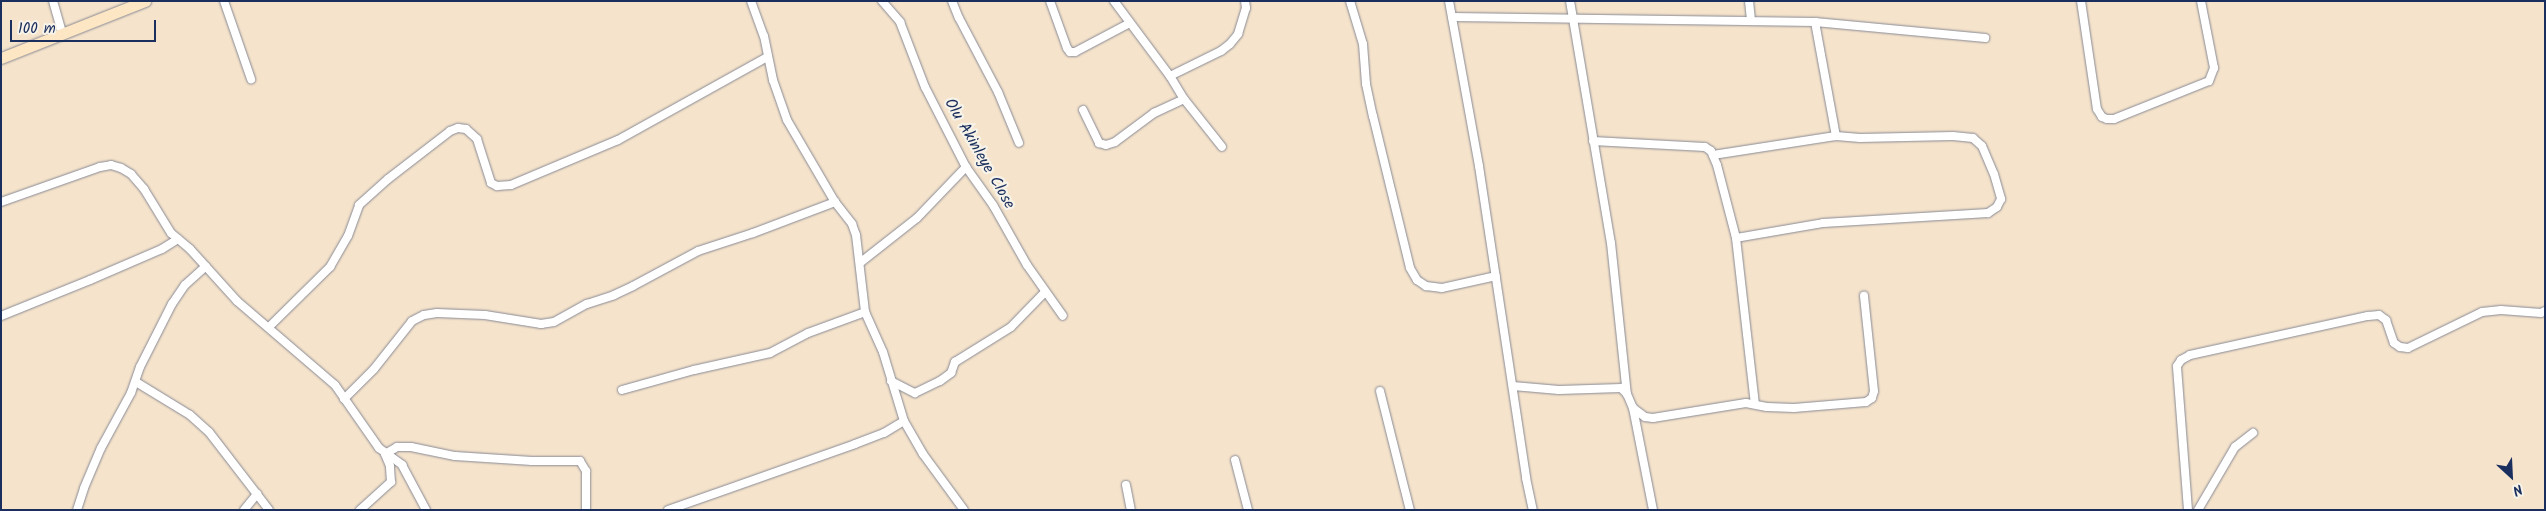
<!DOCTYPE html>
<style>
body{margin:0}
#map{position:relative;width:2546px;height:511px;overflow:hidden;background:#f5e3cb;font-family:Kalam,sans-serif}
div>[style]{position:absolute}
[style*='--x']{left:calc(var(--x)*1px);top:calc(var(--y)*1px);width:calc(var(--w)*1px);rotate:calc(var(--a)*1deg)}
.roads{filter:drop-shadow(0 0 1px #888994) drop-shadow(0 0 1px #888994)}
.minor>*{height:8px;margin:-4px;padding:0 4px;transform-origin:4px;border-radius:4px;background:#fff}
.secondary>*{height:11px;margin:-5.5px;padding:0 5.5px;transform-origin:5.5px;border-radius:5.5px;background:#fce6c4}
span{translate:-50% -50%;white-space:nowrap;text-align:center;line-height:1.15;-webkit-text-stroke:4.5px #f7f3e8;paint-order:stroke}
.street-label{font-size:16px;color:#1b2f5e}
.frame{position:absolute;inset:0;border:2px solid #1b2f5e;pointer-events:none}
.north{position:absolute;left:2486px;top:451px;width:50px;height:50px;-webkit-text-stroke:4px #f7f3e8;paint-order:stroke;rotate:155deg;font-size:14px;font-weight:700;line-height:20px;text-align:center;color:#1b2f5e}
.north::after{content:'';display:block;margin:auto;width:18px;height:22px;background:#1b2f5e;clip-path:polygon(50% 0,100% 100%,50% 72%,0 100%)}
.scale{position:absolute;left:10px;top:20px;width:146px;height:22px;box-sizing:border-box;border:2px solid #1b2f5e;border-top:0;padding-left:6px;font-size:15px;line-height:18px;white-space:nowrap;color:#1b2f5e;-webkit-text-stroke:4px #f7f3e8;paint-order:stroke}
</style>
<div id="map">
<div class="roads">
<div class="minor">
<i style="--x:53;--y:1;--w:33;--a:74"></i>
<i style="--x:224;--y:1;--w:83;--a:70.9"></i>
<i style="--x:751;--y:1;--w:37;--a:70"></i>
<i style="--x:764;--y:36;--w:45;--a:78.4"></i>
<i style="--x:773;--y:80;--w:42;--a:70.7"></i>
<i style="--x:787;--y:120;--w:95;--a:59.7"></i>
<i style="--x:835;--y:202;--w:28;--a:52"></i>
<i style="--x:852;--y:224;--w:12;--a:70"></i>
<i style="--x:856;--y:235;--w:78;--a:83.3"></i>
<i style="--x:865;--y:312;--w:44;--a:65.8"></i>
<i style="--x:883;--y:352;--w:72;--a:73.1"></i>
<i style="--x:904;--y:421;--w:38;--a:60"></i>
<i style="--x:923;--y:454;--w:69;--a:53.8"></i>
<i style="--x:882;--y:1;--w:28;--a:49"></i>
<i style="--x:900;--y:22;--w:70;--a:69"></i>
<i style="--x:925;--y:87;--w:90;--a:62.9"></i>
<i style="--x:966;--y:167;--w:47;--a:54.6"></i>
<i style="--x:993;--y:205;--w:69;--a:60.5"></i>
<i style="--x:1027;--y:265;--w:62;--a:54.8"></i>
<i style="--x:952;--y:1;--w:18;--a:68"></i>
<i style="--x:959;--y:18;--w:84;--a:62.2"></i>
<i style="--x:998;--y:92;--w:55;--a:67.6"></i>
<i style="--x:1050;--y:1;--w:50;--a:70.1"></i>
<i style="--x:1067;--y:48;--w:5;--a:53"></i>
<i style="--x:1070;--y:52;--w:5;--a:0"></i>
<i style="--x:1075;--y:52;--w:62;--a:-27.8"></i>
<i style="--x:1114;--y:1;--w:94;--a:53.3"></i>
<i style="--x:1170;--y:76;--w:27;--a:59"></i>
<i style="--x:1184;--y:99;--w:61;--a:51.6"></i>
<i style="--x:1350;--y:1;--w:45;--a:73.2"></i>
<i style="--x:1363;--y:44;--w:40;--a:85.7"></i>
<i style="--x:1366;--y:84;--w:33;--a:78"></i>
<i style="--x:1373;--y:116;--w:156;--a:76.3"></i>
<i style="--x:1410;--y:268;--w:14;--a:60"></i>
<i style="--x:1417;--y:280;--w:11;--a:34"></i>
<i style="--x:1426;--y:286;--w:16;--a:7"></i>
<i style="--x:1442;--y:288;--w:55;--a:-12.5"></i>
<i style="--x:1449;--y:1;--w:168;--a:79.7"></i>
<i style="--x:1479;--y:166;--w:316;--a:81.4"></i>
<i style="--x:1526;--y:478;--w:33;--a:78"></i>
<i style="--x:1570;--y:1;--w:245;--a:80.4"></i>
<i style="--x:1611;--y:243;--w:152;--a:84"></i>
<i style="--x:1749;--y:1;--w:20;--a:84"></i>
<i style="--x:2081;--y:1;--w:109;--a:81.6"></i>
<i style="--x:2097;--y:109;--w:9;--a:58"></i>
<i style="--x:2102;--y:117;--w:5;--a:22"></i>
<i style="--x:2107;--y:119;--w:7;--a:0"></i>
<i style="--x:2114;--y:119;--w:102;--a:-21.8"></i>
<i style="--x:2209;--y:81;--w:14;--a:-69"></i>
<i style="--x:2214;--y:68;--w:68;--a:-101"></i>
<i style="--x:1452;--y:17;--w:363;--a:0.8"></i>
<i style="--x:1815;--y:22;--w:171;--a:5.4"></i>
<i style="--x:1815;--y:22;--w:116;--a:79.6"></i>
<i style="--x:1170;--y:76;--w:57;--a:-26.1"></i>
<i style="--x:1221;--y:51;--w:11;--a:-38"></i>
<i style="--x:1230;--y:44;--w:13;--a:-51"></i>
<i style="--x:1238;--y:34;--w:27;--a:-73"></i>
<i style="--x:1246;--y:8;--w:7;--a:-98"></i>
<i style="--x:1083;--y:110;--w:37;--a:64"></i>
<i style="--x:1099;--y:143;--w:7;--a:16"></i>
<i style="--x:1106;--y:145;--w:9;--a:-18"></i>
<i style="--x:1115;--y:142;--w:49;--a:-36.6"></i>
<i style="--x:1154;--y:113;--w:33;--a:-25"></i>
<i style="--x:1593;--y:141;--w:112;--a:3.1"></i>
<i style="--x:1705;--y:147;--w:7;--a:34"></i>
<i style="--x:1711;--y:151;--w:15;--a:67"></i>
<i style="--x:1717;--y:165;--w:75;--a:75.4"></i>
<i style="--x:1736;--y:238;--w:167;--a:83.5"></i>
<i style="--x:1713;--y:155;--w:124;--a:-8.8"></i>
<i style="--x:1836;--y:136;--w:24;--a:5"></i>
<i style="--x:1860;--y:138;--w:93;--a:-1.2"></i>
<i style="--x:1953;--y:136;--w:20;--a:6"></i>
<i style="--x:1973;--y:138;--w:12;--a:42"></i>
<i style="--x:1982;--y:146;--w:30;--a:67"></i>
<i style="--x:1994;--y:174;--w:26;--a:74"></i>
<i style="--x:2001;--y:199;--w:9;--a:117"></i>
<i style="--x:1997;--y:207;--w:11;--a:146"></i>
<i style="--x:1988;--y:213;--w:165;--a:176.5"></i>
<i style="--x:1823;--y:223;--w:88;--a:170.2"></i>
<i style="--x:1;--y:202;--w:105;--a:-19.5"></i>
<i style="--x:100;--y:167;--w:11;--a:-10"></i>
<i style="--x:111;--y:165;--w:10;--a:17"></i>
<i style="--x:121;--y:168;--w:12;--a:31"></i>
<i style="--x:131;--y:174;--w:20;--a:49"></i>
<i style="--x:144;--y:189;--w:52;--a:58.5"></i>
<i style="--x:171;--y:233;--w:25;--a:40"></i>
<i style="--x:190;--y:249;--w:70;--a:47.9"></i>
<i style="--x:237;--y:301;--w:129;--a:40.6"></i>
<i style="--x:335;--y:385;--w:77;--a:55.1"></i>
<i style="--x:379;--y:448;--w:29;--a:36"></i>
<i style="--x:402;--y:465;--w:51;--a:61.9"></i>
<i style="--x:861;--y:262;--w:71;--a:-38.2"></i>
<i style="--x:917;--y:218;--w:71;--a:-46.1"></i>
<i style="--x:1;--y:316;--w:96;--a:-22"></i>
<i style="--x:90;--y:280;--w:78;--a:-23.3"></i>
<i style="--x:162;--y:249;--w:19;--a:-32"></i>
<i style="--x:269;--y:327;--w:86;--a:-44.5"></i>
<i style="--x:330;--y:267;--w:36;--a:-60"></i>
<i style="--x:348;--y:236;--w:33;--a:-70"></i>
<i style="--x:359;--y:205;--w:39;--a:-42"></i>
<i style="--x:388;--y:179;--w:78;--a:-37.7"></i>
<i style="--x:450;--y:131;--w:9;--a:-21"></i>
<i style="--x:458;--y:128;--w:8;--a:7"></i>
<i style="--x:466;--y:129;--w:15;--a:42"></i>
<i style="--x:477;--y:139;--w:46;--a:72.3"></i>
<i style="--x:491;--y:183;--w:7;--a:27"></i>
<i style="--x:497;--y:186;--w:14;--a:-4"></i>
<i style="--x:511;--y:185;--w:116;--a:-22.8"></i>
<i style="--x:618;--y:140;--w:171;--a:-29.1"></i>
<i style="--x:891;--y:381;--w:27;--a:27"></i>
<i style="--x:915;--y:393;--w:28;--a:-26"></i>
<i style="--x:940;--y:381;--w:14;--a:-36"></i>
<i style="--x:951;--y:373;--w:12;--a:-70"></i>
<i style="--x:955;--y:362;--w:66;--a:-32"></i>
<i style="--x:1011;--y:327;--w:49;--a:-45.8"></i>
<i style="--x:136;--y:382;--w:63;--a:31.4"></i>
<i style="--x:190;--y:415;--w:25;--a:42"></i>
<i style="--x:209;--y:432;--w:98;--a:52.4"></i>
<i style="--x:1513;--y:386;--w:46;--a:5"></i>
<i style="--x:1559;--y:390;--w:62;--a:-1.8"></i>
<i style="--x:1621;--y:388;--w:8;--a:45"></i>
<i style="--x:1627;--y:394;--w:15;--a:67"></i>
<i style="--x:1633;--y:408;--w:15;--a:37"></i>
<i style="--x:1645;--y:417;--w:8;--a:7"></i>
<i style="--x:1653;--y:418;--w:94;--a:-9.2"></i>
<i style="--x:1746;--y:403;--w:21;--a:11"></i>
<i style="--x:1767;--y:407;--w:27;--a:2"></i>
<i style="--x:1794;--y:408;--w:72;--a:-4.8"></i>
<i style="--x:1866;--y:402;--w:7;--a:-34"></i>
<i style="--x:1872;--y:398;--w:7;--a:-74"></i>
<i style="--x:1874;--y:391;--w:96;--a:-96"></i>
<i style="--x:622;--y:390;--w:75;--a:-15.5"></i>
<i style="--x:694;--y:370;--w:78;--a:-12.6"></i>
<i style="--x:770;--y:353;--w:43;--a:-27.8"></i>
<i style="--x:808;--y:333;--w:61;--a:-20.2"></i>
<i style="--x:1380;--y:391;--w:123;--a:75.9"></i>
<i style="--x:344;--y:399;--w:42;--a:-45"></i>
<i style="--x:374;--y:369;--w:61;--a:-51.6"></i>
<i style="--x:412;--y:321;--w:13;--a:-27"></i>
<i style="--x:424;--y:315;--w:13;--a:-9"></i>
<i style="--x:437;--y:313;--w:48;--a:2.4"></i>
<i style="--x:485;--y:315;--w:57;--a:9.1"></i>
<i style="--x:541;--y:324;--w:13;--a:-9"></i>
<i style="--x:554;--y:322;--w:38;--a:-29"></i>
<i style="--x:587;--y:304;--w:28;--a:-18"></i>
<i style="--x:614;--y:295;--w:21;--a:-25"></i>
<i style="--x:633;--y:286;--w:74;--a:-28.3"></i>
<i style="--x:698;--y:251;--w:58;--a:-18.1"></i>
<i style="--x:753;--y:233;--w:88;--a:-20.7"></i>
<i style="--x:1633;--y:408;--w:104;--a:78.9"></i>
<i style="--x:1235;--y:460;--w:52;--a:75.4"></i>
<i style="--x:1126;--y:485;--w:25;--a:79"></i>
<i style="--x:77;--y:510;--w:23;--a:-72"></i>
<i style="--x:84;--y:488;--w:43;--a:-67"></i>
<i style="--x:101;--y:448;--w:63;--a:-61.4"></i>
<i style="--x:131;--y:393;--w:28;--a:-71"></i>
<i style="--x:140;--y:367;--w:71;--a:-63.1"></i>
<i style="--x:172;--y:304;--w:23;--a:-56"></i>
<i style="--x:185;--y:285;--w:28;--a:-42"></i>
<i style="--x:244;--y:510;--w:21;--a:-51"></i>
<i style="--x:360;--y:510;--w:42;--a:-42.1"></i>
<i style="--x:391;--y:482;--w:16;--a:-94"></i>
<i style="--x:390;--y:466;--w:13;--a:-113"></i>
<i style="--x:385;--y:454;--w:14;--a:-30"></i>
<i style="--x:397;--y:447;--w:14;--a:0"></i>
<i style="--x:411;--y:447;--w:45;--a:11.6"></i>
<i style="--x:455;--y:456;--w:77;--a:3.7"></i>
<i style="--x:532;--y:461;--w:48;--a:0"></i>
<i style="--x:580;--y:461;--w:12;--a:59"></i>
<i style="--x:586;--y:471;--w:39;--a:90"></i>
<i style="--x:668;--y:510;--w:198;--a:-19.4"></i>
<i style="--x:855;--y:444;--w:31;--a:-21"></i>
<i style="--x:884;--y:433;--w:23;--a:-31"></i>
<i style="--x:2188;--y:510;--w:144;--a:-94.4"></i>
<i style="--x:2177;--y:366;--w:7;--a:-56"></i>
<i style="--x:2181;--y:360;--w:10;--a:-29"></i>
<i style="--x:2190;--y:355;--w:182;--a:-12.4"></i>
<i style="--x:2368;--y:316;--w:11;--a:-5"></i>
<i style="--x:2379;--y:315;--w:9;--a:36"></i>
<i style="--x:2386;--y:320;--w:24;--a:71"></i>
<i style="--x:2394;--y:343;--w:7;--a:34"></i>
<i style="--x:2400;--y:347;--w:8;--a:7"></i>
<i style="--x:2408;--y:348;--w:82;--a:-25.9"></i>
<i style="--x:2482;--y:312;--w:19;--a:-6"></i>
<i style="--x:2501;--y:310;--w:40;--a:4.3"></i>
<i style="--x:2541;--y:313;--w:4;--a:-27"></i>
<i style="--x:2198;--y:510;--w:73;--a:-59.6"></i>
<i style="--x:2235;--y:447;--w:23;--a:-38"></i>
</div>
<div class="secondary">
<i style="--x:1;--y:58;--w:155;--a:-21.6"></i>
</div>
</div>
<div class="street-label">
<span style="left:979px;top:154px;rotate:60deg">Olu Akinleye Close</span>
</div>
<div class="frame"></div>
<div class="north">N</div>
<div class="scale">100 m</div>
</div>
